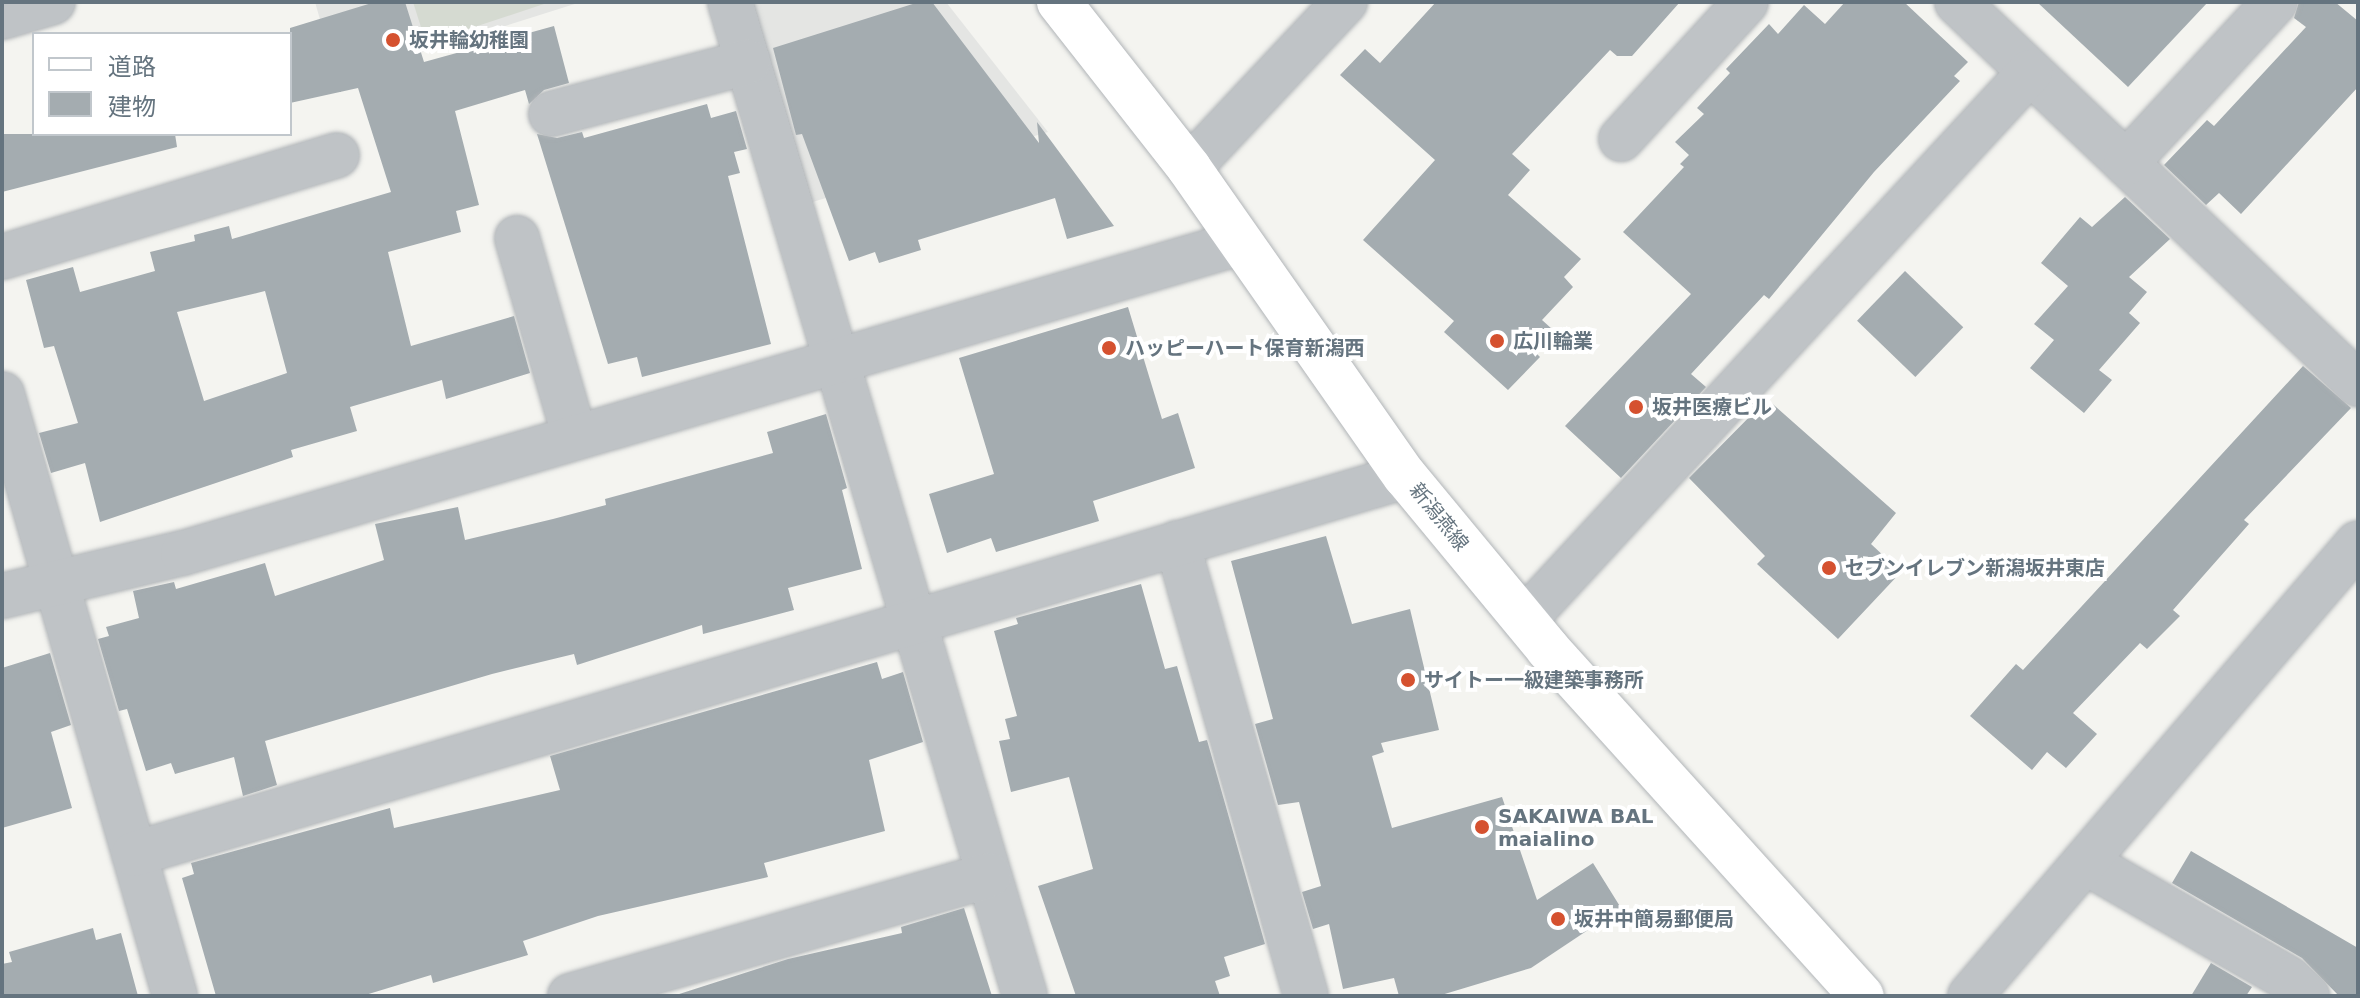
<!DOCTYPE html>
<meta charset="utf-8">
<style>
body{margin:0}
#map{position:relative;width:2360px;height:998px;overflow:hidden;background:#f4f4f0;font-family:"DejaVu Sans","Noto Sans JP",sans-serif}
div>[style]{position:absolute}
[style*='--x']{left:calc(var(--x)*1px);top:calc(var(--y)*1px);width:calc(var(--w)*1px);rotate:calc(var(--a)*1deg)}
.built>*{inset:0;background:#e4e5e3}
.green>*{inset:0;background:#d5dad1}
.building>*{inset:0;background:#a4acb0;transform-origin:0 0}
.roads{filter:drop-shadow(0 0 2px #b1b5b8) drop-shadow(0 0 2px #b1b5b8)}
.minor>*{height:44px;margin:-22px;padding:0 22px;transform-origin:22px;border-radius:22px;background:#bfc3c6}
.major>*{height:44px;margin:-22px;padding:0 22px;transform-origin:22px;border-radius:22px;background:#fff}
.dots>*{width:22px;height:22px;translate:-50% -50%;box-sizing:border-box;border:4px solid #fff;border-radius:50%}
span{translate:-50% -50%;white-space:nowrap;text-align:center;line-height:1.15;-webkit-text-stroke:8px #fff;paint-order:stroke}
.poi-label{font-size:20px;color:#65747f;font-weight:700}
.left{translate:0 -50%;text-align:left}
.street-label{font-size:20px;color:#65747f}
.frame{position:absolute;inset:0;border:4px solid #65747f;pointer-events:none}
.legend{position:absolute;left:32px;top:32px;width:260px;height:104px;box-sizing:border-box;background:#fff;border:2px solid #c1c7cc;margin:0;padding:10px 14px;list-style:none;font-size:24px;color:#65747f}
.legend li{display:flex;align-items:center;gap:16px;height:40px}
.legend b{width:40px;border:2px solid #c1c7cc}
</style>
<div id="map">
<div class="built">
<i style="clip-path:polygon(315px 2px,581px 2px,337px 79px)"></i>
<i style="clip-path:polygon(748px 2px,946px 2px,1048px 132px,809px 203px)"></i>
</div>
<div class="green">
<i style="clip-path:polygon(413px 2px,550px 2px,426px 43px)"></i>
</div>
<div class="building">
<i style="clip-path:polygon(evenodd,375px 2px,405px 2px,424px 62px,554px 26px,569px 83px,544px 90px,529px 104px,525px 90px,455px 111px,479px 205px,456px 211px,461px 232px,388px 252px,411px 346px,514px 316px,530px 373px,446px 399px,442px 380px,350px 407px,357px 431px,291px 450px,293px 457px,100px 522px,85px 463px,51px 473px,39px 433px,78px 423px,54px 346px,44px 348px,26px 280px,73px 267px,80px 292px,155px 271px,150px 252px,195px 241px,194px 235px,229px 226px,232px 239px,391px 192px,358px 88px,290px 103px,290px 28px,375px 2px,265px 291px,287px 373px,204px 401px,177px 312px,265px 291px)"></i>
<i style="clip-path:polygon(919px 2px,932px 2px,1039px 143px,1037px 122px,1114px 226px,1067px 239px,1055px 198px,918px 240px,921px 250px,879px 263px,875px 252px,849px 261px,802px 134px,796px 135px,773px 48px)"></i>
<i style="clip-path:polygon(1436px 2px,1680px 2px,1632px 56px,1617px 56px,1610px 50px,1512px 154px,1530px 170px,1508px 195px,1581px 259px,1564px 277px,1573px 287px,1542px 320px,1552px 329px,1532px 349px,1540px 357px,1508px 390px,1444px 332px,1454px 321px,1363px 240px,1435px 160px,1340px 75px,1365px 49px,1380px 63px)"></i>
<i style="clip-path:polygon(1845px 2px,1904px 2px,1968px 62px,1954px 76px,1960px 81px,1874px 172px,1769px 299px,1764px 295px,1691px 374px,1706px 387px,1621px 478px,1565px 426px,1691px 294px,1623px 232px,1684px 167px,1680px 164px,1689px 155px,1675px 142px,1704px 114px,1697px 108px,1730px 73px,1726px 69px,1769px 24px,1778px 34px,1804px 5px,1825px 24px)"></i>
<i style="clip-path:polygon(2037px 2px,2208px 2px,2128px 87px)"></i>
<i style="clip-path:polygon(2299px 2px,2335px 2px,2358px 21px,2358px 87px,2241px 214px,2219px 193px,2206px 205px,2164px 165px,2207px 120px,2214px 126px,2306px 27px,2294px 18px)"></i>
<i style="clip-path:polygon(707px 104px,711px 118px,736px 111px,747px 149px,734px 152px,740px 173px,728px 176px,771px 344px,642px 377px,637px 357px,608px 364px,537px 134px,557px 138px,582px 132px,584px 138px)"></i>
<i style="clip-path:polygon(2px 134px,175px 134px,177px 147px,2px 192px)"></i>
<i style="clip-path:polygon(2125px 197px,2170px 239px,2129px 277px,2147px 292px,2129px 313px,2140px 323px,2099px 370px,2112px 380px,2084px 413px,2030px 368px,2054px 340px,2034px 324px,2068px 286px,2041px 263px,2080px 217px,2092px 227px)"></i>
<i style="left:1905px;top:271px;width:81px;height:69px;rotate:44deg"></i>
<i style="clip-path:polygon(1128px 307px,1162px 419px,1178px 413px,1195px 468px,1093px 501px,1099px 521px,996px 552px,991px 538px,947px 553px,929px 494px,994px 474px,959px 358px)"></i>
<i style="clip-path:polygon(2303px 366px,2351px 408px,2244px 520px,2249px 524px,2173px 610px,2180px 616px,2147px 649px,2140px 643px,2073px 713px,2097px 734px,2066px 768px,2047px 752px,2032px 770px,1970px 716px,2016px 664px,2023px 670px)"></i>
<i style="clip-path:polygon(1767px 399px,1896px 513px,1871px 544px,1901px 572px,1838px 639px,1757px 564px,1765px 556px,1689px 478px)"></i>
<i style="clip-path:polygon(826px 414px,847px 488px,842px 490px,862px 569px,788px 588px,794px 610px,703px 634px,702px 625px,577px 665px,574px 654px,492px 674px,265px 741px,277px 785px,243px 796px,234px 757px,175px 774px,171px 763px,146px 771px,127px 709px,119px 711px,98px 639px,109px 636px,106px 627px,139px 618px,133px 591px,174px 582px,176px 589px,265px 563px,275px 596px,384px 560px,375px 524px,458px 507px,465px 540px,553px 519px,606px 505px,605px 499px,773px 453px,767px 432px)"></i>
<i style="clip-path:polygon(1326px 536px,1352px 624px,1410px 609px,1439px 730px,1381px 743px,1384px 752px,1372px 756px,1392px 828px,1502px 797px,1537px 900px,1593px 863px,1621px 908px,1531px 968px,1438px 996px,1399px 996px,1394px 978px,1343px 989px,1329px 924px,1313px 929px,1302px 892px,1321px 886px,1299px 802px,1278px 805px,1255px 724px,1273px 719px,1231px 561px)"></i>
<i style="clip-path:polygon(1141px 584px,1165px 669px,1177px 666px,1199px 742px,1207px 740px,1265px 944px,1224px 957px,1230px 976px,1215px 981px,1220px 996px,1076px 996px,1038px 886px,1093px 869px,1069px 777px,1011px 792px,999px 741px,1010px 739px,1005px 719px,1017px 716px,994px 631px,1018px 624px,1016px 618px)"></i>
<i style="clip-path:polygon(50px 653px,71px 725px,51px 732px,72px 808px,2px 828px,2px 668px)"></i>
<i style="clip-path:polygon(877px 662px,882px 679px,903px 672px,923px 742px,869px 760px,885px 831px,764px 863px,768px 877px,598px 916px,523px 941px,528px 955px,433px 983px,431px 975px,362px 996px,216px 996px,182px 878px,194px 874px,191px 863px,390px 808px,394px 828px,560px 790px,550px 756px)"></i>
<i style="clip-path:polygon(2191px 851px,2358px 948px,2358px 996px,2339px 996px,2302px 958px,2172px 883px)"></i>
<i style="clip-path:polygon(964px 908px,992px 996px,673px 996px,788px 959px,902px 933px,901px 927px)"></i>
<i style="clip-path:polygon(93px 928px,96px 940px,121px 933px,138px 996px,2px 996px,2px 964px,12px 962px,9px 952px)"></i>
<i style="clip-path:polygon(2211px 963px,2252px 987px,2246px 996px,2191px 996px)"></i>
</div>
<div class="roads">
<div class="minor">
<i style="--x:730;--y:2;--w:1037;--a:73.47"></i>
<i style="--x:1957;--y:2;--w:554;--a:43.61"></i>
<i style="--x:2;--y:17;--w:53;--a:-16.4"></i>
<i style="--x:551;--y:114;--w:204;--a:-14.8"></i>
<i style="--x:1621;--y:139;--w:185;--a:-47.6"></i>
<i style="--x:2126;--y:163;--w:219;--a:-47.2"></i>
<i style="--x:1189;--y:168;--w:228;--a:-46.8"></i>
<i style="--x:517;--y:238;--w:207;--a:73.8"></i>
<i style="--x:2;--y:257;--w:350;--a:-16.9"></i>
<i style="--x:2;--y:394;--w:626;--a:73.97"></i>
<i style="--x:1177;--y:543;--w:471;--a:74.1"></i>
<i style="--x:2;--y:596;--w:186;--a:-13.4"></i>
<i style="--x:183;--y:553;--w:1101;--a:-16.36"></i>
<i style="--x:1524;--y:620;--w:746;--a:-47.28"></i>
<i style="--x:134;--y:854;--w:1326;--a:-16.56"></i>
<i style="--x:2085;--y:862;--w:235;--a:29.8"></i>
<i style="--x:2289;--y:979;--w:25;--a:43"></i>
<i style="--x:570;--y:996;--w:436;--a:-16.1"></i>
<i style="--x:1970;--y:996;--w:596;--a:-49.42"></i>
</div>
<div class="major">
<i style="--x:1059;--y:2;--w:211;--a:51.9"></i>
<i style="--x:1189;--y:168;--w:376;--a:55"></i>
<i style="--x:1405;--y:476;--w:224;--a:50.4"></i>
<i style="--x:1548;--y:649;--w:468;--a:47.9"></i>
</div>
</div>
<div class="dots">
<i style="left:393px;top:40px;background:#d5512f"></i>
<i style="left:1497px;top:341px;background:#d5512f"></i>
<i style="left:1109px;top:348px;background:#d5512f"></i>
<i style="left:1636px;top:407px;background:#d5512f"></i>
<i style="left:1829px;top:568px;background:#d5512f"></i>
<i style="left:1408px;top:680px;background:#d5512f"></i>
<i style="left:1482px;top:827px;background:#d5512f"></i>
<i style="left:1558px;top:919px;background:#d5512f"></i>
</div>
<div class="poi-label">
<span class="left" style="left:409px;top:40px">坂井輪幼稚園</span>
<span class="left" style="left:1513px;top:341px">広川輪業</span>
<span class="left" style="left:1125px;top:348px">ハッピーハート保育新潟西</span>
<span class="left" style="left:1652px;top:407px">坂井医療ビル</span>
<span class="left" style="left:1845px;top:568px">セブンイレブン新潟坂井東店</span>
<span class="left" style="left:1424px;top:680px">サイトー一級建築事務所</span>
<span class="left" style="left:1498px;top:828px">SAKAIWA BAL<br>maialino</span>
<span class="left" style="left:1574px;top:919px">坂井中簡易郵便局</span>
</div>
<div class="street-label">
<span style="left:1439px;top:517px;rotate:51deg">新潟燕線</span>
</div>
<div class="frame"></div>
<ul class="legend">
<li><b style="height:10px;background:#fff"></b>道路</li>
<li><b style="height:22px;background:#a4acb0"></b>建物</li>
</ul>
</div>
